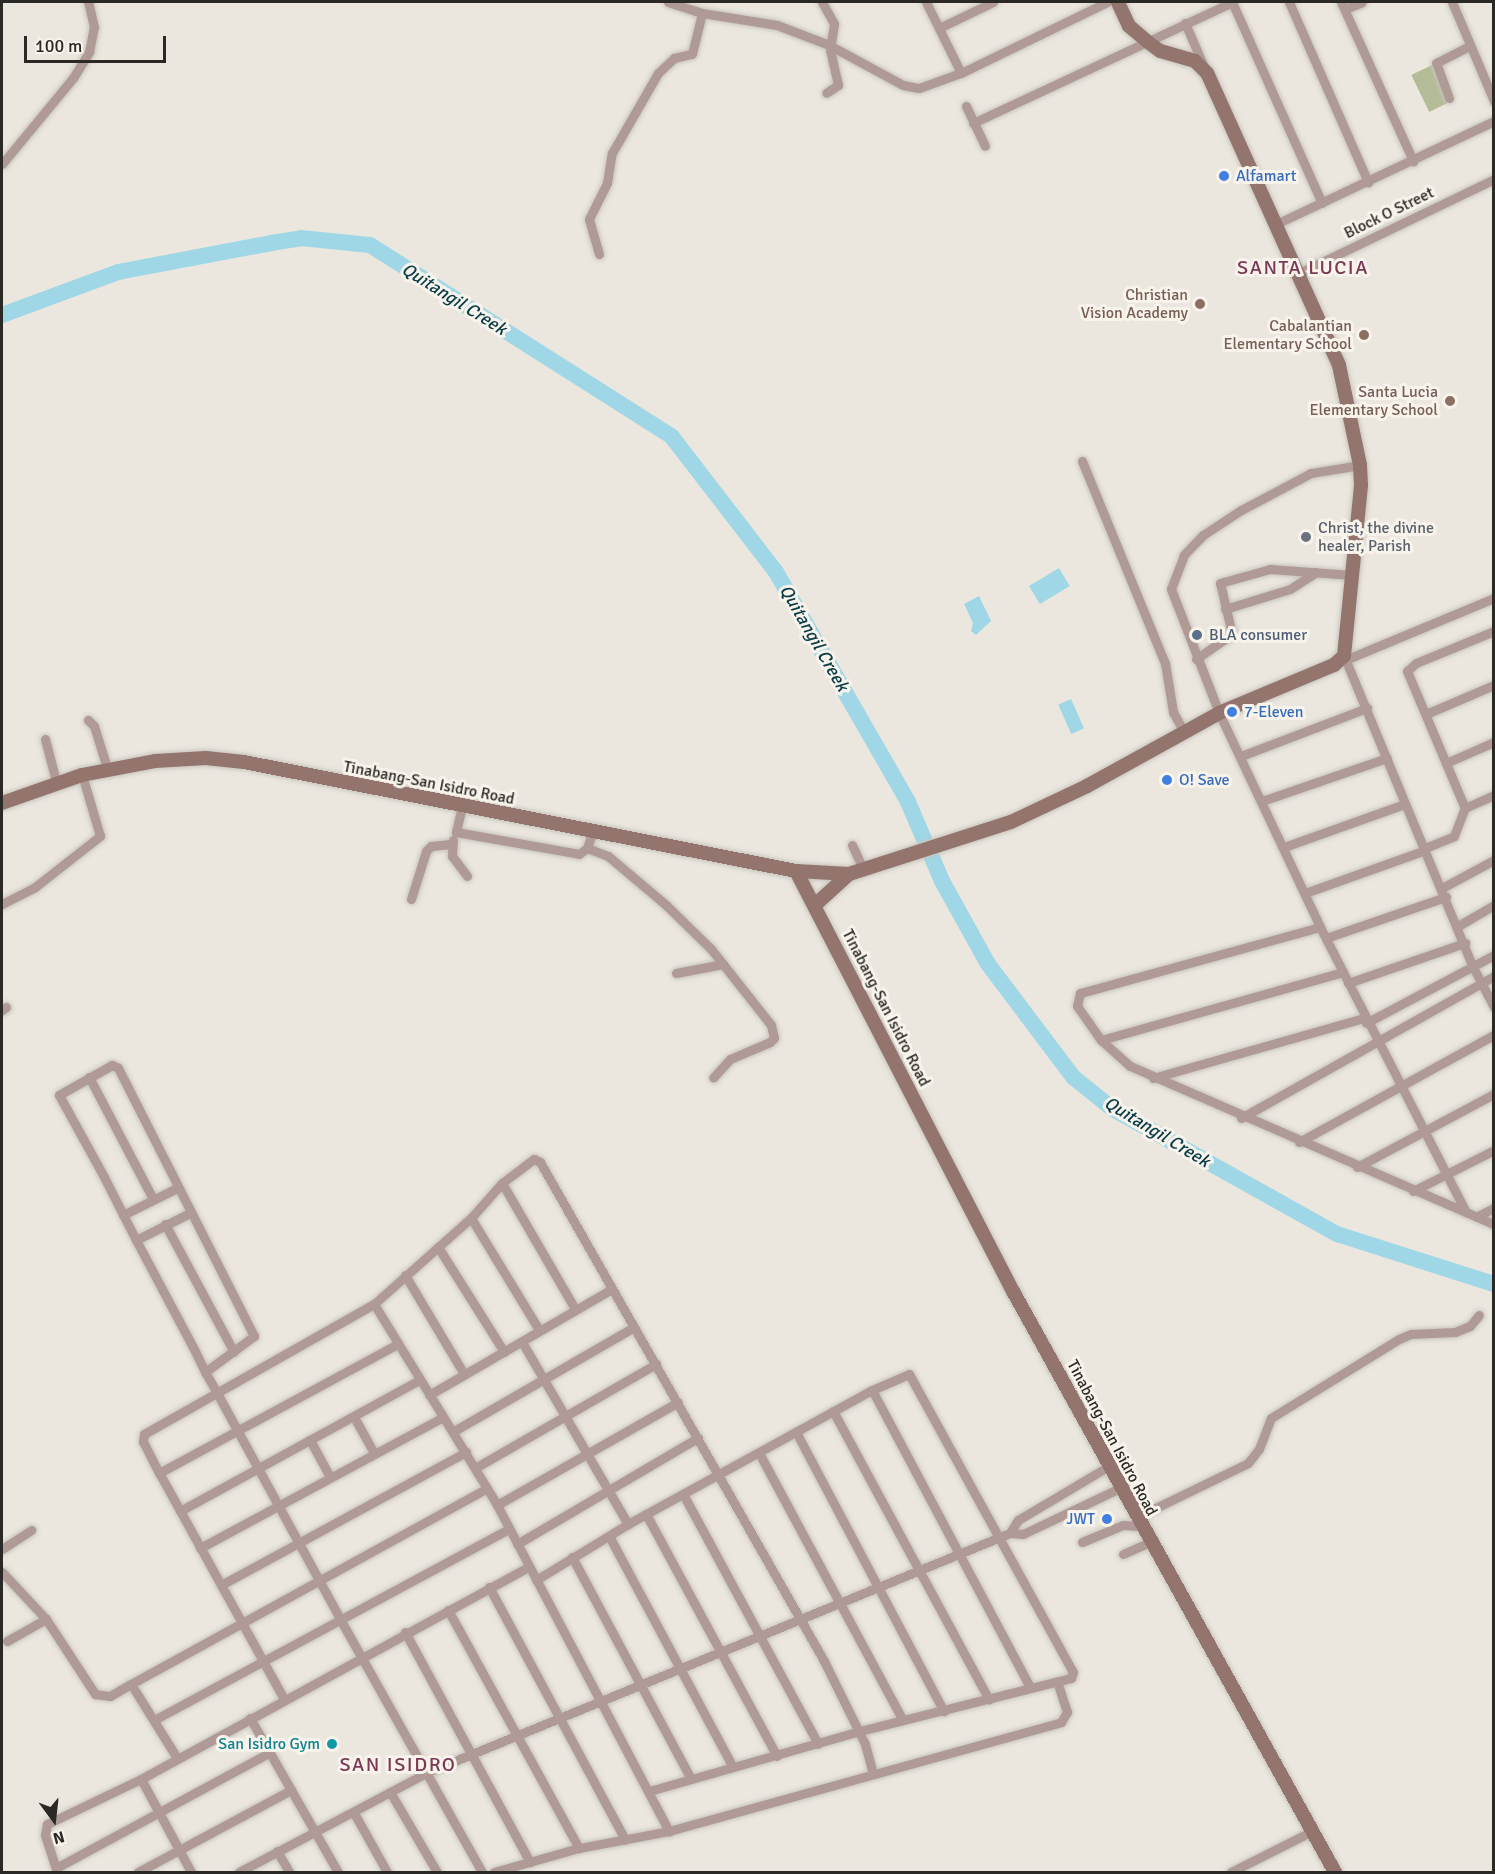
<!DOCTYPE html>
<style>
body{margin:0}
#map{position:relative;width:1495px;height:1874px;overflow:hidden;background:#ebe7df;font-family:Signika,sans-serif}
div>[style]{position:absolute}
[style*='--x']{left:calc(var(--x)*1px);top:calc(var(--y)*1px);width:calc(var(--w)*1px);rotate:calc(var(--a)*1deg)}
.green>*{inset:0;background:#b3bc96;transform-origin:0 0}
.water>*{inset:0;background:#9fd7e7;transform-origin:0 0}
.river>*{height:16px;margin:-8px;padding:0 8px;transform-origin:8px;border-radius:8px;background:#9fd7e7}
.roads{filter:drop-shadow(0 0 2px #c8c5be) drop-shadow(0 0 2px #c8c5be)}
.street>*{height:9px;margin:-4.5px;padding:0 4.5px;transform-origin:4.5px;border-radius:4.5px;background:#b09a95}
.secondary>*{height:14px;margin:-7px;padding:0 7px;transform-origin:7px;border-radius:7px;background:#94756d}
.dots>*{width:16px;height:16px;translate:-50% -50%;box-sizing:border-box;border:3px solid #f8f4ec;border-radius:50%}
span{translate:-50% -50%;white-space:nowrap;text-align:center;line-height:1.15;-webkit-text-stroke:6px #f8f4ec;paint-order:stroke}
.shop-label{font-size:16px;color:#366cbe}
.left{translate:0 -50%;text-align:left}
.right{translate:-100% -50%;text-align:right}
.street-label{font-size:16px;color:#2a2926}
.education-label{font-size:16px;color:#785e54}
.worship-label{font-size:16px;color:#5b616d}
.service-label{font-size:16px;color:#4e5e75}
.culture-label{font-size:16px;color:#0d838f}
.water-label{font-size:18px;color:#083c48;font-style:italic}
.quarter-label{font-size:20px;color:#7c3957;letter-spacing:1.5px}
.frame{position:absolute;inset:0;border:3px solid #2a2926;pointer-events:none}
.north{position:absolute;left:24px;top:1790px;width:60px;height:60px;-webkit-text-stroke:4px #f8f4ec;paint-order:stroke;rotate:165deg;font-size:16px;font-weight:700;line-height:24px;text-align:center;color:#2a2926}
.north::after{content:'';display:block;margin:auto;width:21px;height:27px;background:#2a2926;clip-path:polygon(50% 0,100% 100%,50% 72%,0 100%)}
.scale{position:absolute;left:24px;top:36px;width:142px;height:27px;box-sizing:border-box;border:3px solid #2a2926;border-top:0;padding-left:8px;font-size:18px;line-height:21px;white-space:nowrap;color:#2a2926;-webkit-text-stroke:4px #f8f4ec;paint-order:stroke}
</style>
<div id="map">
<div class="green">
<i style="left:1432px;top:65px;width:41px;height:23px;rotate:64deg"></i>
</div>
<div class="water">
<i style="left:1059px;top:568px;width:21px;height:35px;rotate:59deg"></i>
<i style="clip-path:polygon(979px 596px,991px 621px,976px 635px,971px 631px,973px 623px,964px 604px)"></i>
<i style="left:1071px;top:699px;width:32px;height:14px;rotate:66deg"></i>
</div>
<div class="river">
<i style="--x:2;--y:315;--w:124;--a:-20.3"></i>
<i style="--x:118;--y:272;--w:156;--a:-10.7"></i>
<i style="--x:271;--y:243;--w:30;--a:-9"></i>
<i style="--x:301;--y:238;--w:69;--a:5.8"></i>
<i style="--x:370;--y:245;--w:358;--a:32.4"></i>
<i style="--x:672;--y:437;--w:170;--a:52.4"></i>
<i style="--x:776;--y:572;--w:265;--a:60.1"></i>
<i style="--x:908;--y:802;--w:86;--a:66.7"></i>
<i style="--x:942;--y:881;--w:95;--a:61"></i>
<i style="--x:988;--y:964;--w:141;--a:53"></i>
<i style="--x:1073;--y:1077;--w:51;--a:38.7"></i>
<i style="--x:1113;--y:1109;--w:257;--a:29.2"></i>
<i style="--x:1337;--y:1234;--w:165;--a:17.7"></i>
</div>
<div class="roads">
<div class="street">
<i style="--x:668;--y:2;--w:36;--a:18"></i>
<i style="--x:702;--y:13;--w:76;--a:9.1"></i>
<i style="--x:777;--y:25;--w:56;--a:21"></i>
<i style="--x:829;--y:45;--w:84;--a:28.4"></i>
<i style="--x:903;--y:85;--w:16;--a:11"></i>
<i style="--x:919;--y:88;--w:45;--a:-19.7"></i>
<i style="--x:961;--y:73;--w:162;--a:-25.9"></i>
<i style="--x:822;--y:2;--w:25;--a:61"></i>
<i style="--x:834;--y:24;--w:26;--a:99"></i>
<i style="--x:830;--y:50;--w:36;--a:77"></i>
<i style="--x:838;--y:85;--w:14;--a:146"></i>
<i style="--x:926;--y:2;--w:79;--a:63.8"></i>
<i style="--x:1232;--y:2;--w:220;--a:65.9"></i>
<i style="--x:1289;--y:2;--w:197;--a:66.3"></i>
<i style="--x:1341;--y:2;--w:175;--a:65.6"></i>
<i style="--x:1452;--y:2;--w:108;--a:67"></i>
<i style="--x:1345;--y:9;--w:18;--a:-22"></i>
<i style="--x:1185;--y:23;--w:48;--a:66.6"></i>
<i style="--x:939;--y:28;--w:60;--a:-25.7"></i>
<i style="--x:1449;--y:98;--w:37;--a:-110"></i>
<i style="--x:1436;--y:63;--w:38;--a:-27"></i>
<i style="--x:966;--y:106;--w:44;--a:64.6"></i>
<i style="--x:973;--y:123;--w:286;--a:-25"></i>
<i style="--x:2;--y:164;--w:112;--a:-50.5"></i>
<i style="--x:73;--y:78;--w:31;--a:-58"></i>
<i style="--x:89;--y:52;--w:25;--a:-79"></i>
<i style="--x:94;--y:27;--w:26;--a:-103"></i>
<i style="--x:1274;--y:225;--w:243;--a:-25.3"></i>
<i style="--x:599;--y:254;--w:36;--a:-106"></i>
<i style="--x:589;--y:219;--w:40;--a:-63.4"></i>
<i style="--x:607;--y:183;--w:30;--a:-81"></i>
<i style="--x:612;--y:153;--w:92;--a:-60.1"></i>
<i style="--x:658;--y:73;--w:22;--a:-43"></i>
<i style="--x:674;--y:58;--w:18;--a:-13"></i>
<i style="--x:692;--y:54;--w:42;--a:-76.3"></i>
<i style="--x:1297;--y:274;--w:219;--a:-25.7"></i>
<i style="--x:1082;--y:461;--w:218;--a:67.7"></i>
<i style="--x:1165;--y:663;--w:50;--a:80.7"></i>
<i style="--x:1173;--y:712;--w:23;--a:61"></i>
<i style="--x:1360;--y:465;--w:50;--a:170.7"></i>
<i style="--x:1311;--y:473;--w:79;--a:152.1"></i>
<i style="--x:1241;--y:510;--w:45;--a:146.7"></i>
<i style="--x:1203;--y:535;--w:28;--a:134"></i>
<i style="--x:1184;--y:555;--w:36;--a:111"></i>
<i style="--x:1171;--y:589;--w:133;--a:68.8"></i>
<i style="--x:1219;--y:713;--w:237;--a:64.7"></i>
<i style="--x:1320;--y:927;--w:320;--a:62.9"></i>
<i style="--x:1225;--y:609;--w:68;--a:-17.1"></i>
<i style="--x:1290;--y:589;--w:31;--a:-33"></i>
<i style="--x:1494;--y:631;--w:84;--a:157.7"></i>
<i style="--x:1416;--y:663;--w:12;--a:138"></i>
<i style="--x:1407;--y:671;--w:149;--a:67.1"></i>
<i style="--x:1465;--y:808;--w:32;--a:-24"></i>
<i style="--x:1344;--y:656;--w:337;--a:67.5"></i>
<i style="--x:1473;--y:967;--w:45;--a:62.3"></i>
<i style="--x:1196;--y:659;--w:44;--a:-34.8"></i>
<i style="--x:1232;--y:634;--w:52;--a:-103.2"></i>
<i style="--x:1220;--y:583;--w:52;--a:-15.6"></i>
<i style="--x:1270;--y:569;--w:82;--a:4.2"></i>
<i style="--x:1345;--y:660;--w:161;--a:-22.6"></i>
<i style="--x:1426;--y:714;--w:74;--a:-23.1"></i>
<i style="--x:88;--y:720;--w:8;--a:45"></i>
<i style="--x:94;--y:726;--w:47;--a:72.7"></i>
<i style="--x:45;--y:739;--w:48;--a:75.4"></i>
<i style="--x:1241;--y:756;--w:135;--a:-20.9"></i>
<i style="--x:1446;--y:763;--w:52;--a:-23.6"></i>
<i style="--x:1262;--y:801;--w:132;--a:-19"></i>
<i style="--x:462;--y:806;--w:27;--a:103"></i>
<i style="--x:456;--y:832;--w:125;--a:10.1"></i>
<i style="--x:579;--y:854;--w:10;--a:-37"></i>
<i style="--x:587;--y:848;--w:18;--a:-71"></i>
<i style="--x:453;--y:840;--w:16;--a:94"></i>
<i style="--x:452;--y:856;--w:25;--a:53"></i>
<i style="--x:852;--y:845;--w:26;--a:65"></i>
<i style="--x:1284;--y:847;--w:128;--a:-19.6"></i>
<i style="--x:587;--y:848;--w:22;--a:21"></i>
<i style="--x:608;--y:856;--w:76;--a:40.2"></i>
<i style="--x:666;--y:905;--w:63;--a:44.4"></i>
<i style="--x:711;--y:949;--w:97;--a:51.7"></i>
<i style="--x:771;--y:1025;--w:13;--a:77"></i>
<i style="--x:774;--y:1038;--w:6;--a:135"></i>
<i style="--x:770;--y:1042;--w:43;--a:157"></i>
<i style="--x:730;--y:1059;--w:25;--a:132"></i>
<i style="--x:1425;--y:848;--w:31;--a:-22"></i>
<i style="--x:1454;--y:836;--w:30;--a:-69"></i>
<i style="--x:1442;--y:888;--w:59;--a:-28.3"></i>
<i style="--x:1305;--y:893;--w:128;--a:-19.6"></i>
<i style="--x:411;--y:899;--w:50;--a:-72.6"></i>
<i style="--x:426;--y:851;--w:7;--a:-45"></i>
<i style="--x:431;--y:846;--w:20;--a:-6"></i>
<i style="--x:2;--y:904;--w:37;--a:-27"></i>
<i style="--x:35;--y:887;--w:83;--a:-38.1"></i>
<i style="--x:100;--y:836;--w:64;--a:-106.4"></i>
<i style="--x:1458;--y:926;--w:42;--a:-30.3"></i>
<i style="--x:1320;--y:927;--w:249;--a:164.6"></i>
<i style="--x:1080;--y:993;--w:13;--a:103"></i>
<i style="--x:1077;--y:1006;--w:42;--a:54.8"></i>
<i style="--x:1101;--y:1040;--w:39;--a:42"></i>
<i style="--x:1130;--y:1066;--w:397;--a:23.5"></i>
<i style="--x:1326;--y:938;--w:127;--a:-18.9"></i>
<i style="--x:676;--y:973;--w:48;--a:-10.8"></i>
<i style="--x:1348;--y:983;--w:124;--a:-18.9"></i>
<i style="--x:2;--y:1010;--w:5;--a:-37"></i>
<i style="--x:1366;--y:1023;--w:145;--a:-28"></i>
<i style="--x:1101;--y:1040;--w:251;--a:-15.7"></i>
<i style="--x:89;--y:1077;--w:138;--a:62.3"></i>
<i style="--x:1153;--y:1078;--w:219;--a:-15.9"></i>
<i style="--x:1241;--y:1118;--w:290;--a:-29.3"></i>
<i style="--x:1299;--y:1142;--w:222;--a:-28.8"></i>
<i style="--x:1357;--y:1167;--w:155;--a:-28.1"></i>
<i style="--x:502;--y:1183;--w:146;--a:59.9"></i>
<i style="--x:1413;--y:1191;--w:91;--a:-26.8"></i>
<i style="--x:123;--y:1215;--w:60;--a:-26.6"></i>
<i style="--x:1478;--y:1216;--w:18;--a:-27"></i>
<i style="--x:471;--y:1218;--w:131;--a:58.7"></i>
<i style="--x:165;--y:1224;--w:145;--a:61.7"></i>
<i style="--x:136;--y:1240;--w:60;--a:-26.6"></i>
<i style="--x:438;--y:1247;--w:124;--a:57.8"></i>
<i style="--x:405;--y:1275;--w:115;--a:59.2"></i>
<i style="--x:374;--y:1304;--w:236;--a:58.5"></i>
<i style="--x:497;--y:1505;--w:369;--a:62.2"></i>
<i style="--x:522;--y:1342;--w:211;--a:59.8"></i>
<i style="--x:205;--y:1372;--w:61;--a:-36.3"></i>
<i style="--x:254;--y:1336;--w:301;--a:-116.9"></i>
<i style="--x:118;--y:1068;--w:7;--a:-153"></i>
<i style="--x:112;--y:1065;--w:61;--a:150.5"></i>
<i style="--x:59;--y:1095;--w:94;--a:61.2"></i>
<i style="--x:104;--y:1177;--w:71;--a:63.1"></i>
<i style="--x:136;--y:1240;--w:121;--a:62"></i>
<i style="--x:193;--y:1347;--w:28;--a:64"></i>
<i style="--x:205;--y:1372;--w:24;--a:60"></i>
<i style="--x:217;--y:1393;--w:257;--a:61.4"></i>
<i style="--x:340;--y:1619;--w:290;--a:60.7"></i>
<i style="--x:872;--y:1390;--w:336;--a:62"></i>
<i style="--x:429;--y:1395;--w:211;--a:-30.1"></i>
<i style="--x:833;--y:1411;--w:328;--a:61.6"></i>
<i style="--x:354;--y:1417;--w:41;--a:60.9"></i>
<i style="--x:454;--y:1431;--w:208;--a:-30"></i>
<i style="--x:796;--y:1432;--w:316;--a:62.1"></i>
<i style="--x:310;--y:1440;--w:42;--a:61.6"></i>
<i style="--x:759;--y:1453;--w:303;--a:61.7"></i>
<i style="--x:1109;--y:1466;--w:106;--a:149.3"></i>
<i style="--x:1018;--y:1520;--w:15;--a:122"></i>
<i style="--x:1010;--y:1533;--w:13;--a:4"></i>
<i style="--x:1023;--y:1534;--w:107;--a:-25.4"></i>
<i style="--x:475;--y:1468;--w:209;--a:-29.9"></i>
<i style="--x:159;--y:1473;--w:272;--a:-28.4"></i>
<i style="--x:683;--y:1494;--w:284;--a:61.6"></i>
<i style="--x:497;--y:1505;--w:208;--a:-29.6"></i>
<i style="--x:180;--y:1511;--w:273;--a:-28.7"></i>
<i style="--x:646;--y:1514;--w:275;--a:61.6"></i>
<i style="--x:1137;--y:1517;--w:123;--a:-25.9"></i>
<i style="--x:1248;--y:1463;--w:18;--a:-52"></i>
<i style="--x:1259;--y:1449;--w:33;--a:-69"></i>
<i style="--x:1271;--y:1418;--w:150;--a:-31.7"></i>
<i style="--x:1399;--y:1339;--w:13;--a:-23"></i>
<i style="--x:1411;--y:1334;--w:44;--a:-2.6"></i>
<i style="--x:1455;--y:1332;--w:16;--a:-22"></i>
<i style="--x:1470;--y:1326;--w:14;--a:-51"></i>
<i style="--x:609;--y:1536;--w:262;--a:61.8"></i>
<i style="--x:1082;--y:1542;--w:44;--a:-22.5"></i>
<i style="--x:1123;--y:1525;--w:17;--a:3"></i>
<i style="--x:517;--y:1544;--w:210;--a:-30.4"></i>
<i style="--x:200;--y:1548;--w:276;--a:-28.3"></i>
<i style="--x:2;--y:1549;--w:35;--a:-33"></i>
<i style="--x:1123;--y:1554;--w:30;--a:-24"></i>
<i style="--x:572;--y:1557;--w:252;--a:61.8"></i>
<i style="--x:2;--y:1572;--w:64;--a:46.9"></i>
<i style="--x:46;--y:1619;--w:90;--a:56.8"></i>
<i style="--x:95;--y:1694;--w:15;--a:8"></i>
<i style="--x:110;--y:1696;--w:24;--a:-30"></i>
<i style="--x:536;--y:1580;--w:108;--a:-31.3"></i>
<i style="--x:628;--y:1524;--w:278;--a:-28.8"></i>
<i style="--x:872;--y:1390;--w:40;--a:-23.4"></i>
<i style="--x:909;--y:1374;--w:340;--a:61.2"></i>
<i style="--x:1073;--y:1672;--w:6;--a:108"></i>
<i style="--x:1071;--y:1678;--w:218;--a:165.9"></i>
<i style="--x:860;--y:1731;--w:219;--a:164.1"></i>
<i style="--x:221;--y:1585;--w:279;--a:-28.5"></i>
<i style="--x:489;--y:1587;--w:287;--a:61.7"></i>
<i style="--x:448;--y:1610;--w:272;--a:61.2"></i>
<i style="--x:405;--y:1632;--w:262;--a:61.5"></i>
<i style="--x:7;--y:1641;--w:45;--a:-29.4"></i>
<i style="--x:284;--y:1699;--w:258;--a:-118.9"></i>
<i style="--x:159;--y:1473;--w:35;--a:-117"></i>
<i style="--x:143;--y:1442;--w:8;--a:-83"></i>
<i style="--x:144;--y:1434;--w:264;--a:-29.5"></i>
<i style="--x:374;--y:1304;--w:130;--a:-41.6"></i>
<i style="--x:471;--y:1218;--w:47;--a:-48.5"></i>
<i style="--x:502;--y:1183;--w:40;--a:-37"></i>
<i style="--x:534;--y:1159;--w:7;--a:27"></i>
<i style="--x:540;--y:1162;--w:574;--a:60.35"></i>
<i style="--x:824;--y:1661;--w:93;--a:63.7"></i>
<i style="--x:865;--y:1744;--w:30;--a:75"></i>
<i style="--x:250;--y:1718;--w:177;--a:60.3"></i>
<i style="--x:154;--y:1720;--w:402;--a:-28.3"></i>
<i style="--x:177;--y:1758;--w:87;--a:-121.9"></i>
<i style="--x:131;--y:1684;--w:406;--a:-28.8"></i>
<i style="--x:141;--y:1779;--w:106;--a:61.7"></i>
<i style="--x:390;--y:1792;--w:93;--a:59.6"></i>
<i style="--x:354;--y:1813;--w:68;--a:60.8"></i>
<i style="--x:277;--y:1851;--w:24;--a:60"></i>
<i style="--x:56;--y:1868;--w:242;--a:-28.4"></i>
<i style="--x:57;--y:1872;--w:39;--a:-108"></i>
<i style="--x:45;--y:1835;--w:11;--a:-80"></i>
<i style="--x:47;--y:1824;--w:104;--a:-25.6"></i>
<i style="--x:141;--y:1779;--w:442;--a:-28.7"></i>
<i style="--x:138;--y:1872;--w:174;--a:-28.2"></i>
<i style="--x:239;--y:1872;--w:214;--a:-27.9"></i>
<i style="--x:428;--y:1772;--w:629;--a:-22.33"></i>
<i style="--x:494;--y:1872;--w:88;--a:-15.8"></i>
<i style="--x:579;--y:1848;--w:92;--a:-10.7"></i>
<i style="--x:669;--y:1831;--w:407;--a:-15.5"></i>
<i style="--x:1061;--y:1722;--w:12;--a:-59"></i>
<i style="--x:1067;--y:1712;--w:32;--a:-108"></i>
<i style="--x:1231;--y:1872;--w:91;--a:-26.8"></i>
</div>
<div class="secondary">
<i style="--x:2;--y:803;--w:85;--a:-19.3"></i>
<i style="--x:82;--y:775;--w:74;--a:-10.9"></i>
<i style="--x:155;--y:761;--w:51;--a:-3.4"></i>
<i style="--x:206;--y:758;--w:38;--a:6"></i>
<i style="--x:244;--y:762;--w:563;--a:11.17"></i>
<i style="--x:796;--y:871;--w:475;--a:62.7"></i>
<i style="--x:1014;--y:1293;--w:662;--a:61"></i>
<i style="--x:796;--y:871;--w:53;--a:3.2"></i>
<i style="--x:849;--y:874;--w:170;--a:-17.8"></i>
<i style="--x:1011;--y:822;--w:84;--a:-25.3"></i>
<i style="--x:1087;--y:786;--w:151;--a:-28.9"></i>
<i style="--x:1219;--y:713;--w:125;--a:-22.7"></i>
<i style="--x:1334;--y:665;--w:13;--a:-42"></i>
<i style="--x:1344;--y:656;--w:172;--a:-84.3"></i>
<i style="--x:1361;--y:485;--w:20;--a:-93"></i>
<i style="--x:1360;--y:465;--w:102;--a:-101.9"></i>
<i style="--x:1339;--y:365;--w:320;--a:-114.3"></i>
<i style="--x:1207;--y:73;--w:17;--a:-135"></i>
<i style="--x:1195;--y:61;--w:36;--a:-164"></i>
<i style="--x:1160;--y:51;--w:15;--a:-143"></i>
<i style="--x:1148;--y:42;--w:25;--a:-140"></i>
<i style="--x:1129;--y:26;--w:26;--a:-115"></i>
<i style="--x:815;--y:905;--w:46;--a:-42.4"></i>
</div>
</div>
<div class="dots">
<i style="left:1224px;top:176px;background:#3f7fe0"></i>
<i style="left:1200px;top:304px;background:#8d6e63"></i>
<i style="left:1364px;top:335px;background:#8d6e63"></i>
<i style="left:1450px;top:401px;background:#8d6e63"></i>
<i style="left:1306px;top:537px;background:#6b7280"></i>
<i style="left:1197px;top:635px;background:#5c6f8a"></i>
<i style="left:1232px;top:712px;background:#3f7fe0"></i>
<i style="left:1167px;top:780px;background:#3f7fe0"></i>
<i style="left:1107px;top:1519px;background:#3f7fe0"></i>
<i style="left:332px;top:1744px;background:#0f9aa8"></i>
</div>
<div class="shop-label">
<span class="left" style="left:1236px;top:176px">Alfamart</span>
<span class="left" style="left:1244px;top:712px">7-Eleven</span>
<span class="left" style="left:1179px;top:780px">O! Save</span>
<span class="right" style="left:1095px;top:1519px">JWT</span>
</div>
<div class="street-label">
<span style="left:1389px;top:213px;rotate:-26deg">Block O Street</span>
<span style="left:429px;top:783px;rotate:11deg">Tinabang-San Isidro Road</span>
<span style="left:886px;top:1008px;rotate:63deg">Tinabang-San Isidro Road</span>
<span style="left:1112px;top:1438px;rotate:62deg">Tinabang-San Isidro Road</span>
</div>
<div class="education-label">
<span class="right" style="left:1188px;top:304px">Christian<br>Vision Academy</span>
<span class="right" style="left:1352px;top:335px">Cabalantian<br>Elementary School</span>
<span class="right" style="left:1438px;top:401px">Santa Lucia<br>Elementary School</span>
</div>
<div class="worship-label">
<span class="left" style="left:1318px;top:537px">Christ, the divine<br>healer, Parish</span>
</div>
<div class="service-label">
<span class="left" style="left:1209px;top:635px">BLA consumer</span>
</div>
<div class="culture-label">
<span class="right" style="left:320px;top:1744px">San Isidro Gym</span>
</div>
<div class="water-label">
<span style="left:454px;top:299px;rotate:32deg">Quitangil Creek</span>
<span style="left:814px;top:638px;rotate:60deg">Quitangil Creek</span>
<span style="left:1157px;top:1132px;rotate:31deg">Quitangil Creek</span>
</div>
<div class="quarter-label">
<span style="left:1303px;top:267px">SANTA LUCIA</span>
<span style="left:398px;top:1764px">SAN ISIDRO</span>
</div>
<div class="frame"></div>
<div class="north">N</div>
<div class="scale">100 m</div>
</div>
